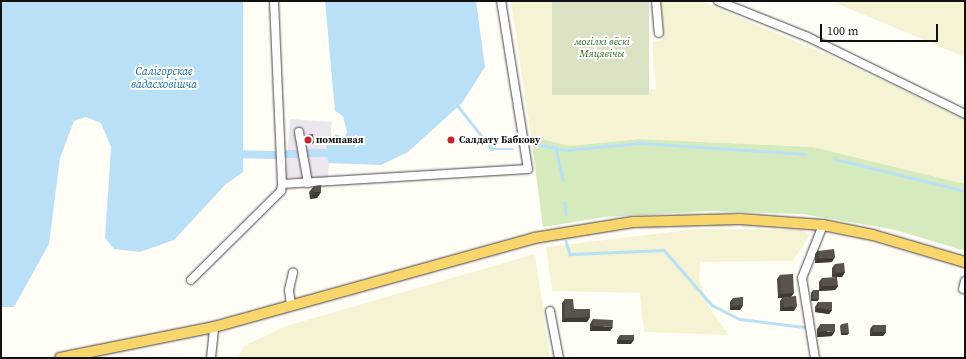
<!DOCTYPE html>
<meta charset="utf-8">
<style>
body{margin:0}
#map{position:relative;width:966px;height:359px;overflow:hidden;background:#fffdf5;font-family:"Source Serif 4",serif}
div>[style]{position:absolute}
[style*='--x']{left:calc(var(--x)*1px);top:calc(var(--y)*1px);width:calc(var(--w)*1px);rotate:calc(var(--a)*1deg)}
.industrial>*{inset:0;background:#eee6ef;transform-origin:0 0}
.farmland>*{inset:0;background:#f6f3d4}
.green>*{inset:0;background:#d5ebbd}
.cemetery>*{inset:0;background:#d9e3c4;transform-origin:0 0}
.water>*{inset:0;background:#b9e0f7}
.stream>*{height:2.5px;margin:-1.25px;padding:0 1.25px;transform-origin:1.25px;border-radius:1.25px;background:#b9e0f7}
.canal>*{height:8px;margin:-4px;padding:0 4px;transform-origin:4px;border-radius:4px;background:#b9e0f7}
.roads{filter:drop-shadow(0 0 1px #444) drop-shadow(0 0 1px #444)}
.minor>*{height:8px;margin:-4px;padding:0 4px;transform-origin:4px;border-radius:4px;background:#fff}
.major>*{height:10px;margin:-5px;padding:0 5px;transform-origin:5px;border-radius:5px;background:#f9d66b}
.wall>*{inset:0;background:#4d4742}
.shaded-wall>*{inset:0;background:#3f3936}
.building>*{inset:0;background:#5a524d;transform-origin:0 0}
.dots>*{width:11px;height:11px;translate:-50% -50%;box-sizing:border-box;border:2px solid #fff;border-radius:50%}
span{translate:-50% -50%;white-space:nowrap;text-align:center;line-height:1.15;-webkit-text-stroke:4px #fff;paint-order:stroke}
.park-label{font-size:10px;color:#2f6b1f;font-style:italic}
.poi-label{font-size:10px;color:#111;font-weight:700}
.left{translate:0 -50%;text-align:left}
.water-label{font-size:11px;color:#1768a6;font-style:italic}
.frame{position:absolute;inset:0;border:2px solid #111;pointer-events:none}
.scale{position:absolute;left:820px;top:24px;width:118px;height:18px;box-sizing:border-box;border:2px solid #111;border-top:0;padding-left:5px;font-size:12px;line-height:14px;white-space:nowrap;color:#111;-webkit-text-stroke:3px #fff;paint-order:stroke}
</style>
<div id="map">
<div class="industrial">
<i style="left:290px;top:119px;width:42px;height:58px;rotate:4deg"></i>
</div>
<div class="farmland">
<i style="clip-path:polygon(511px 1px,552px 1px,561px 95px,656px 89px,652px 42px,663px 40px,661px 1px,701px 1px,846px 63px,965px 120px,965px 184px,813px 147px,639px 139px,569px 146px,531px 136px)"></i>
<i style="clip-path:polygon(831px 1px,965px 1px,965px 57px)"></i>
<i style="clip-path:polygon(697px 229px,801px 230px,810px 235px,793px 261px,700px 262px,699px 280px,711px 310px,729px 335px,644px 332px,640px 293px,552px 291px,546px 247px)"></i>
<i style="clip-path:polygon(535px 254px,550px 358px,237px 358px,244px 346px,283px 327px)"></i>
</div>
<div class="green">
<i style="clip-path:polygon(531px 136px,569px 146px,639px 139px,813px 147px,965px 184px,965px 251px,896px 230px,803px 214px,711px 211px,605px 217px,543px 227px)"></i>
</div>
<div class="cemetery">
<i style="left:552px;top:1px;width:97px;height:94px"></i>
</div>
<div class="water">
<i style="clip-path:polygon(1px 1px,243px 1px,243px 172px,226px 184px,174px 240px,140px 252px,114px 249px,105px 238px,111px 147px,101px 123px,86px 117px,74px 121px,60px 158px,49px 244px,14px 307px,1px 307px)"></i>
<i style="clip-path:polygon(325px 1px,476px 1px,485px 67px,462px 103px,408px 152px,381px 165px,328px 163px,326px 140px,335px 140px,335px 134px,344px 137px,347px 132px,343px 116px,335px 111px)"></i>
</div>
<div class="stream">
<i style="--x:458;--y:106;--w:55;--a:51.7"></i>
<i style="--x:492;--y:149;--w:21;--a:0"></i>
<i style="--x:539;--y:145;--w:27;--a:10"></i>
<i style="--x:566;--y:150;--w:74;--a:-5.4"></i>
<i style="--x:640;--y:143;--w:166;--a:3.8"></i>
<i style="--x:556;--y:147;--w:33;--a:78"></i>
<i style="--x:835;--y:159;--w:134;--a:13.8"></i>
<i style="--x:565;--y:202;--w:12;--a:85"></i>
<i style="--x:566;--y:241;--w:14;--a:73"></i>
<i style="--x:570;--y:254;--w:94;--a:-2.4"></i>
<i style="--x:664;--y:250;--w:73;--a:48.9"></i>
<i style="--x:712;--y:305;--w:31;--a:27"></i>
<i style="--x:740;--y:319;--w:64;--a:7.2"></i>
</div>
<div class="canal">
<i style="--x:309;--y:153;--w:18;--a:0"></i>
<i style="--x:232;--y:154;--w:43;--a:1.3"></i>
<i style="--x:288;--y:154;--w:8;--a:0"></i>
</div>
<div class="roads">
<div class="minor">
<i style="--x:274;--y:1;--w:183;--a:87.5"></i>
<i style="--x:282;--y:184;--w:246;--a:-3.5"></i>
<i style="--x:528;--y:169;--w:170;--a:-99.1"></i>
<i style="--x:656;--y:1;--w:32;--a:85"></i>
<i style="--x:718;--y:1;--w:97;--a:21.8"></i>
<i style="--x:808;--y:37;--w:175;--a:26.1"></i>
<i style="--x:299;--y:132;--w:52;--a:80"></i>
<i style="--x:191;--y:280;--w:127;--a:-44.7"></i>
<i style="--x:281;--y:191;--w:7;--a:-82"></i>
<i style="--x:963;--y:289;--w:8;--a:-76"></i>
<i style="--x:291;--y:306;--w:16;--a:-97"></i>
<i style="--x:289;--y:290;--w:18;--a:-77"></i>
<i style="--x:550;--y:311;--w:48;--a:79.2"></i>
<i style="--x:211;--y:358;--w:31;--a:-84"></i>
<i style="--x:815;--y:358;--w:81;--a:-99.2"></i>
<i style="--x:802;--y:278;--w:57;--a:-68.4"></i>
</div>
<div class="major">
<i style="--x:60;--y:358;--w:157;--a:-11.4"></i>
<i style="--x:214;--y:327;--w:332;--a:-15.5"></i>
<i style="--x:534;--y:238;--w:100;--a:-9.2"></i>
<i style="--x:633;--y:222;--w:107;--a:-1.6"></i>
<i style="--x:740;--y:219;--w:83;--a:4.1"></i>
<i style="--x:823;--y:225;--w:51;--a:11.3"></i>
<i style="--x:873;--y:235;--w:96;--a:16.4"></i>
</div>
</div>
<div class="wall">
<i style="clip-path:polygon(306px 135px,314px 142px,312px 144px,305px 144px,304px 137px)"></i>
<i style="clip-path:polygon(314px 186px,321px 192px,317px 198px,310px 199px,309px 192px)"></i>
<i style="clip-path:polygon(818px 250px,832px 262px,815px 263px,815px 254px)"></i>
<i style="clip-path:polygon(835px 264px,845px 272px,842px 277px,832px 277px,832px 268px)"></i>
<i style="clip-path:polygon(780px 275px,794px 293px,791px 296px,794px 311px,780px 311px,780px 301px,782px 298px,778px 298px,777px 279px)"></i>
<i style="clip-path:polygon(822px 278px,838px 286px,835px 290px,819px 291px,819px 282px)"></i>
<i style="clip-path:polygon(813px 290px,819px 299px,817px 301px,811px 301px,811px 293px)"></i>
<i style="clip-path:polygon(733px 298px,743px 305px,740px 310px,730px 310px,730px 302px)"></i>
<i style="clip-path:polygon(565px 299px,574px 309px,590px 317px,587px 322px,562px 322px,562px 303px)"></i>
<i style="clip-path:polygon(818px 302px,832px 310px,829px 314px,815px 312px,815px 307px)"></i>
<i style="clip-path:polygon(593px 319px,610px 331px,590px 331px,590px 324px)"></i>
<i style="clip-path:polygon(842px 324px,849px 333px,847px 335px,841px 335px,840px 326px)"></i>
<i style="clip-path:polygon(820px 325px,832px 336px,817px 337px,817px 329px)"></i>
<i style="clip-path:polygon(873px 325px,886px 332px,883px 336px,870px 336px,870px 329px)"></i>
<i style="clip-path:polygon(620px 335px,631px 344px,617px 344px,617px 340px)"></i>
</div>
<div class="shaded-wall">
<i style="clip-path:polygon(306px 142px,314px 142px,312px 144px,305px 144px)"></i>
<i style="clip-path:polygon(314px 192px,321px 192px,317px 198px,310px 199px)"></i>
<i style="clip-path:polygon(835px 257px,832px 262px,815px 263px,818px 258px)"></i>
<i style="clip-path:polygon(845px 272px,842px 277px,832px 277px,835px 273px)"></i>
<i style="clip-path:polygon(822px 286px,838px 286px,835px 290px,819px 291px)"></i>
<i style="clip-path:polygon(781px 293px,794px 293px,791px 297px,778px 298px)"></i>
<i style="clip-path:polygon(813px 299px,819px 299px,817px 301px,811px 301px)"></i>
<i style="clip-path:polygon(743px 305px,740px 310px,730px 310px,733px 306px)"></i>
<i style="clip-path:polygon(797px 306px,794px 311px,780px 311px,783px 307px)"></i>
<i style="clip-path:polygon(818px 308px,832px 310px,829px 314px,815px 312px)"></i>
<i style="clip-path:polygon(590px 317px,587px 322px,562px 322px,565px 318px)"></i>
<i style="clip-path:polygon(593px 326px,613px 327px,610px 331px,590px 331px)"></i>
<i style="clip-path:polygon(835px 331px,832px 336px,817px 337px,820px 332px)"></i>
<i style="clip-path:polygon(873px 332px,886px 332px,883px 336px,870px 336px)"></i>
<i style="clip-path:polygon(842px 333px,849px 333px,847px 335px,841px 335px)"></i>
<i style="clip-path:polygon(620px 340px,634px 340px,631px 344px,617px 344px)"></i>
</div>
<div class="building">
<i style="clip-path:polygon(313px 134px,314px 142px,306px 142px,306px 135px)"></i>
<i style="clip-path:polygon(321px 185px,321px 192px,314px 192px,314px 186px)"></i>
<i style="left:834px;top:249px;width:8px;height:16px;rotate:83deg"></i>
<i style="left:844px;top:263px;width:9px;height:9px;rotate:84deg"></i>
<i style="left:793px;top:274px;width:19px;height:13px;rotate:87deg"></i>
<i style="clip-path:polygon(837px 277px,838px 286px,822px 286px,822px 278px)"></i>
<i style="left:813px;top:290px;width:6px;height:9px"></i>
<i style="left:796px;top:296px;width:10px;height:13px;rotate:84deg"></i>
<i style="clip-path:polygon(743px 297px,743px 305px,733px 306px,733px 298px)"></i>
<i style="clip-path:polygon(565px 299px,573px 299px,574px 309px,590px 309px,590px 317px,565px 318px)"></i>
<i style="clip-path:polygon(818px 302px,832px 302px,832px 310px,818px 308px)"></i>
<i style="left:593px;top:319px;width:20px;height:7px;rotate:3deg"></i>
<i style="clip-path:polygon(848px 323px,849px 333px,842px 333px,842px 324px)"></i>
<i style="left:835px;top:324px;width:7px;height:15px;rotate:90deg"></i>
<i style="left:873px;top:325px;width:13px;height:7px"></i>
<i style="left:620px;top:335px;width:14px;height:5px"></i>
</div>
<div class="dots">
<i style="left:308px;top:140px;background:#c4262e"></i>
<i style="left:451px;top:140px;background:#c4262e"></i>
</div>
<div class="park-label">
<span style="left:602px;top:47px">могілкі вёскі<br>Мяцявічы</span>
</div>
<div class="poi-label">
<span class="left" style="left:316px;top:140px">помпавая</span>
<span class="left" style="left:459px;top:140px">Салдату Бабкову</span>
</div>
<div class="water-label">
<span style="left:164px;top:79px">Салігорскае<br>вадасховішча</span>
</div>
<div class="frame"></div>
<div class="scale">100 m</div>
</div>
